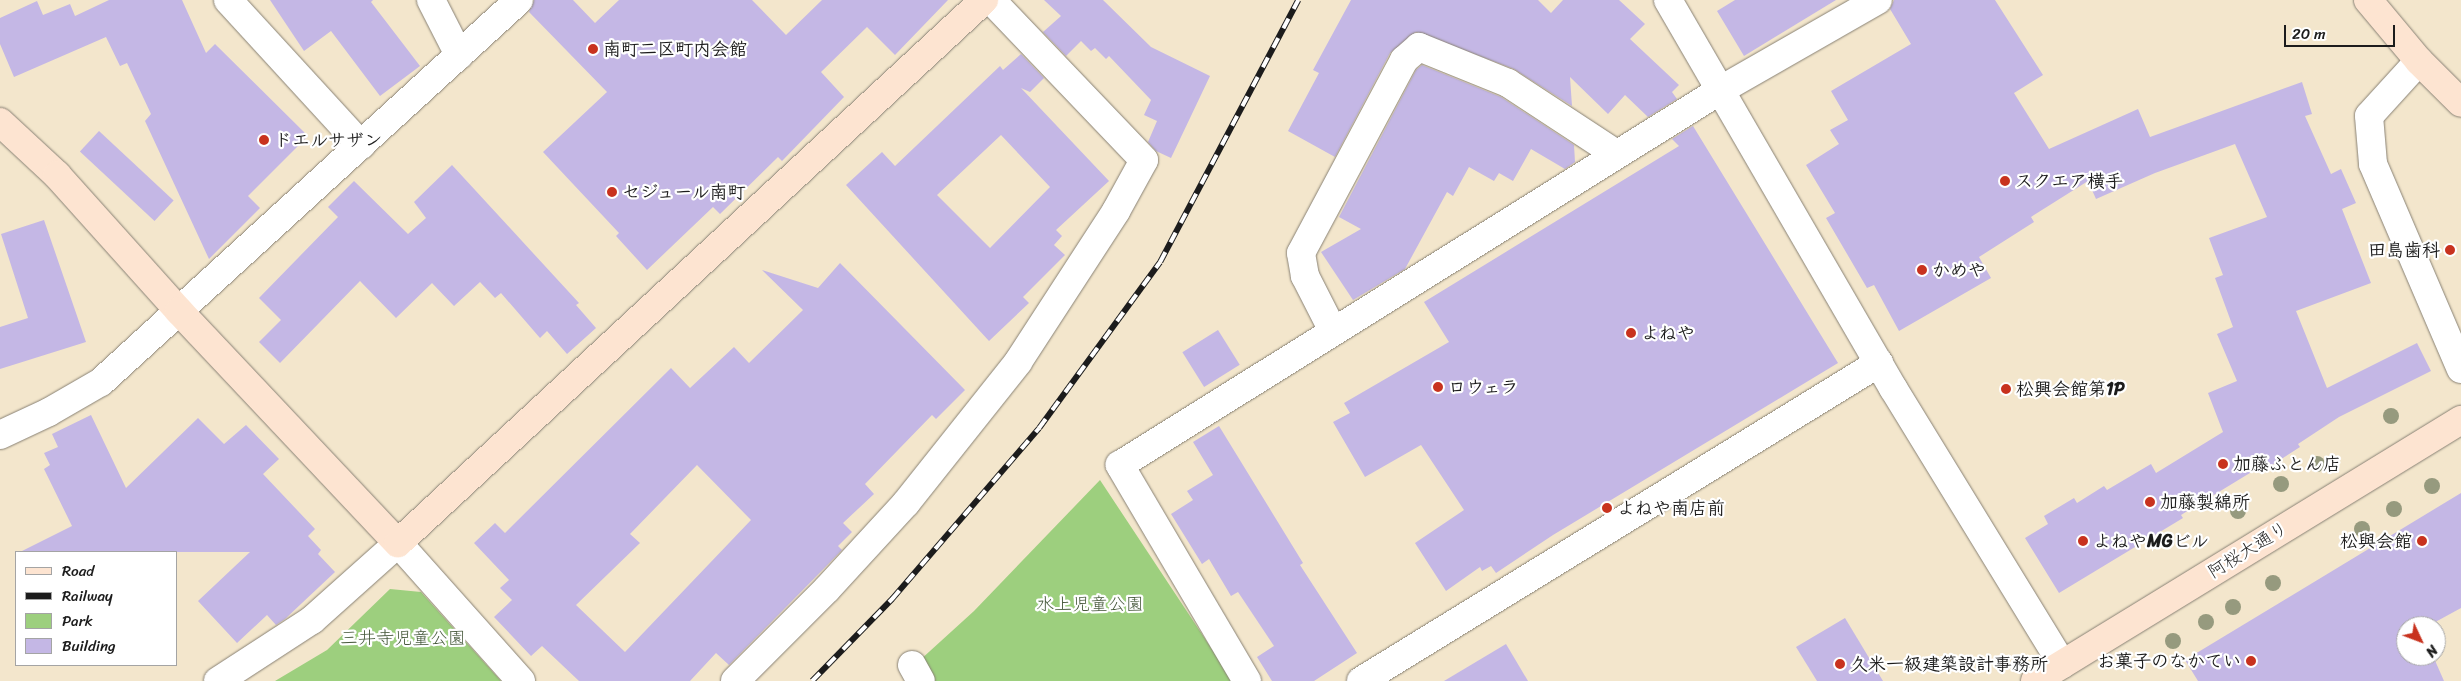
<!DOCTYPE html>
<meta charset="utf-8">
<style>
body{margin:0}
#map{position:relative;width:2461px;height:681px;overflow:hidden;background:#f3e6cc;font-family:Sriracha,"Klee One",sans-serif}
div>[style]{position:absolute}
[style*='--x']{left:calc(var(--x)*1px);top:calc(var(--y)*1px);width:calc(var(--w)*1px);rotate:calc(var(--a)*1deg)}
.green>*{inset:0;background:#9dcf7e}
.building>*{inset:0;background:#c4b7e5;transform-origin:0 0}
.roads{filter:drop-shadow(0 0 1px #888174) drop-shadow(0 0 1px #888174)}
.street>*{height:28px;margin:-14px;padding:0 14px;transform-origin:14px;border-radius:14px;background:#fff}
.secondary>*{height:28px;margin:-14px;padding:0 14px;transform-origin:14px;border-radius:14px;background:#fde4d1}
.rail>*{height:5.5px;margin-top:-2.75px;transform-origin:0;background:repeating-linear-gradient(90deg,#fff 0 11px,#1c1c1c 0 22px);box-sizing:border-box;border-block:1px solid #1c1c1c}
.trees>*{width:16px;height:16px;margin:-8px;border-radius:50%;background:#969a7e}
.dots>*{width:14px;height:14px;translate:-50% -50%;box-sizing:border-box;border:2px solid #fff;border-radius:50%}
span{translate:-50% -50%;white-space:nowrap;text-align:center;line-height:1.15;-webkit-text-stroke:4.5px #fff;paint-order:stroke}
.poi-label{font-size:18px;color:#1c1c1c;font-weight:700}
.left{translate:0 -50%;text-align:left}
.right{translate:-100% -50%;text-align:right}
.street-label{font-size:18px;color:#1c1c1c}
.park-label{font-size:18px;color:#495b3e}
.legend{position:absolute;left:15px;top:551px;width:162px;height:115px;box-sizing:border-box;background:#fff;border:1px solid #a4a4a4;margin:0;padding:6px 9px;list-style:none;font-size:15px;color:#1c1c1c}
.legend li{display:flex;align-items:center;gap:10px;height:25px}
.legend b{width:25px;border:1px solid #a4a4a4}
.north{position:absolute;left:2396px;top:616px;width:50px;height:50px;box-sizing:border-box;background:#fff;border:1px solid #a4a4a4;border-radius:50%;rotate:133deg;font-size:14px;font-weight:700;line-height:20px;text-align:center;color:#1c1c1c}
.north::after{content:'';display:block;margin:auto;width:18px;height:22px;background:#c8321e;clip-path:polygon(50% 0,100% 100%,50% 72%,0 100%)}
.scale{position:absolute;left:2284px;top:25px;width:111px;height:22px;box-sizing:border-box;border:2px solid #1c1c1c;border-top:0;padding-left:6px;font-size:15px;line-height:18px;white-space:nowrap;color:#1c1c1c;-webkit-text-stroke:4px #fff;paint-order:stroke}
</style>
<div id="map">
<div class="green">
<i style="clip-path:polygon(1100px 480px,1233px 681px,930px 681px,919px 661px,974px 611px)"></i>
<i style="clip-path:polygon(390px 589px,421px 592px,501px 681px,275px 681px,327px 650px)"></i>
</div>
<div class="building">
<i style="clip-path:polygon(109px 0,182px 0,206px 53px,215px 44px,308px 136px,248px 196px,260px 208px,209px 259px,145px 121px,151px 114px,127px 63px,120px 66px,106px 37px,14px 77px,0 44px,0 18px,37px 1px,43px 15px,70px 4px,75px 16px)"></i>
<i style="clip-path:polygon(270px 0,373px 0,371px 2px,420px 66px,380px 96px,331px 31px,304px 51px)"></i>
<i style="clip-path:polygon(534px 0,573px 0,595px 23px,619px 0,752px 0,786px 35px,822px 0,948px 0,895px 55px,867px 27px,821px 72px,844px 97px,782px 161px,778px 157px,720px 214px,713px 207px,647px 270px,616px 236px,619px 233px,543px 152px,607px 92px,529px 12px)"></i>
<i style="clip-path:polygon(1044px 0,1103px 0,1151px 47px,1210px 76px,1171px 158px,1156px 151px,1148px 142px,1157px 121px,1144px 115px,1151px 100px,1109px 56px,1106px 59px,1095px 48px,1091px 51px,1081px 41px,1066px 56px,1043px 32px,1061px 16px)"></i>
<i style="clip-path:polygon(1351px 0,1538px 0,1551px 13px,1563px 0,1619px 0,1645px 24px,1630px 39px,1679px 85px,1672px 92px,1677px 99px,1648px 117px,1625px 95px,1608px 114px,1570px 77px,1572px 106px,1514px 69px,1416px 32px,1390px 53px,1335px 157px,1288px 131px,1319px 73px,1313px 70px)"></i>
<i style="clip-path:polygon(1735px 0,1836px 0,1744px 56px,1717px 11px)"></i>
<i style="clip-path:polygon(1894px 0,1995px 0,2043px 75px,2014px 93px,2049px 149px,2138px 109px,2150px 137px,2302px 82px,2312px 114px,2305px 116px,2331px 174px,2341px 169px,2356px 203px,2342px 209px,2371px 283px,2296px 311px,2327px 388px,2417px 343px,2431px 371px,2339px 417px,2298px 444px,2300px 447px,2266px 469px,2263px 465px,2181px 515px,2183px 518px,2059px 593px,2025px 538px,2048px 524px,2044px 516px,2074px 498px,2077px 503px,2104px 486px,2107px 490px,2151px 464px,2156px 473px,2223px 432px,2208px 393px,2237px 381px,2217px 334px,2233px 327px,2215px 278px,2223px 275px,2209px 238px,2267px 217px,2235px 144px,2155px 173px,2096px 199px,2088px 181px,2031px 217px,2034px 222px,1979px 257px,1991px 278px,1899px 331px,1874px 285px,1867px 288px,1826px 218px,1835px 213px,1806px 165px,1839px 144px,1830px 130px,1848px 120px,1831px 91px,1911px 44px,1890px 9px)"></i>
<i style="clip-path:polygon(evenodd,1021px 54px,1044px 78px,1030px 92px,1021px 88px,1109px 181px,1056px 230px,1062px 236px,1054px 245px,1065px 255px,1023px 297px,1029px 303px,989px 341px,846px 185px,882px 152px,895px 166px,1000px 66px,1003px 70px,1021px 54px,1001px 135px,1050px 187px,990px 248px,937px 195px,1001px 135px)"></i>
<i style="clip-path:polygon(1422px 65px,1501px 97px,1574px 145px,1575px 162px,1565px 169px,1531px 149px,1513px 181px,1499px 173px,1494px 181px,1469px 167px,1453px 196px,1447px 192px,1405px 269px,1353px 300px,1321px 252px,1361px 229px,1339px 217px,1416px 70px)"></i>
<i style="clip-path:polygon(1693px 126px,1838px 363px,1553px 535px,1496px 573px,1491px 566px,1482px 571px,1480px 567px,1446px 591px,1415px 543px,1464px 510px,1421px 445px,1365px 477px,1333px 422px,1350px 413px,1344px 403px,1449px 342px,1424px 302px,1679px 146px,1672px 139px)"></i>
<i style="left:99px;top:131px;width:102px;height:28px;rotate:43deg"></i>
<i style="clip-path:polygon(452px 165px,579px 303px,576px 305px,596px 328px,567px 354px,547px 331px,540px 338px,501px 293px,495px 298px,480px 282px,454px 306px,432px 283px,396px 318px,360px 281px,280px 363px,259px 342px,281px 320px,259px 298px,338px 217px,328px 207px,354px 181px,408px 234px,426px 218px,414px 202px)"></i>
<i style="clip-path:polygon(44px 220px,86px 342px,0 369px,0 327px,28px 318px,1px 234px)"></i>
<i style="clip-path:polygon(evenodd,840px 263px,965px 390px,936px 419px,932px 415px,865px 484px,874px 494px,843px 523px,852px 532px,838px 546px,842px 550px,729px 665px,716px 653px,690px 681px,579px 681px,542px 646px,531px 656px,494px 617px,512px 600px,500px 588px,509px 580px,474px 543px,495px 523px,505px 533px,671px 368px,690px 388px,734px 347px,749px 363px,803px 310px,762px 270px,818px 288px,840px 263px,697px 465px,751px 520px,625px 652px,576px 605px,640px 543px,630px 534px,697px 465px)"></i>
<i style="left:1218px;top:330px;width:41px;height:42px;rotate:58deg"></i>
<i style="clip-path:polygon(91px 415px,126px 488px,198px 418px,224px 444px,246px 425px,279px 459px,263px 474px,315px 529px,308px 536px,321px 550px,318px 554px,335px 572px,285px 619px,276px 625px,267px 615px,237px 643px,198px 601px,250px 552px,20px 552px,72px 526px,44px 469px,50px 465px,44px 453px,58px 447px,52px 434px)"></i>
<i style="clip-path:polygon(1219px 426px,1303px 563px,1300px 565px,1357px 653px,1314px 681px,1272px 681px,1257px 657px,1274px 646px,1238px 592px,1231px 596px,1209px 559px,1202px 564px,1171px 514px,1193px 500px,1187px 491px,1213px 475px,1193px 442px)"></i>
<i style="clip-path:polygon(2461px 493px,2461px 608px,2428px 626px,2406px 626px,2406px 656px,2433px 656px,2444px 681px,2198px 681px,2185px 660px)"></i>
<i style="clip-path:polygon(1845px 618px,1883px 681px,1817px 681px,1796px 647px)"></i>
<i style="clip-path:polygon(1506px 644px,1528px 681px,1444px 681px)"></i>
</div>
<div class="roads">
<div class="street">
<i style="--x:228;--y:0;--w:197;--a:47.5"></i>
<i style="--x:431;--y:0;--w:62;--a:63"></i>
<i style="--x:1668;--y:0;--w:449;--a:59.9"></i>
<i style="--x:1893;--y:388;--w:324;--a:58.5"></i>
<i style="--x:2419;--y:61;--w:74;--a:132.3"></i>
<i style="--x:2369;--y:116;--w:48;--a:85.2"></i>
<i style="--x:2373;--y:164;--w:223;--a:66.8"></i>
<i style="--x:1333;--y:331;--w:62;--a:-117"></i>
<i style="--x:1305;--y:276;--w:23;--a:-100"></i>
<i style="--x:1301;--y:253;--w:219;--a:-61.9"></i>
<i style="--x:1404;--y:60;--w:20;--a:-41"></i>
<i style="--x:1419;--y:47;--w:96;--a:22"></i>
<i style="--x:1508;--y:83;--w:129;--a:33.3"></i>
<i style="--x:0;--y:435;--w:54;--a:-25.1"></i>
<i style="--x:49;--y:412;--w:60;--a:-30"></i>
<i style="--x:101;--y:382;--w:566;--a:-42.42"></i>
<i style="--x:912;--y:665;--w:18;--a:61"></i>
<i style="--x:218;--y:681;--w:112;--a:-33"></i>
<i style="--x:312;--y:620;--w:115;--a:-41.8"></i>
<i style="--x:398;--y:543;--w:185;--a:48.3"></i>
<i style="--x:735;--y:681;--w:130;--a:-45"></i>
<i style="--x:827;--y:589;--w:117;--a:-47.4"></i>
<i style="--x:906;--y:503;--w:180;--a:-51.5"></i>
<i style="--x:1018;--y:362;--w:180;--a:-57"></i>
<i style="--x:1116;--y:211;--w:58;--a:-61.2"></i>
<i style="--x:1144;--y:160;--w:221;--a:-133.7"></i>
<i style="--x:1247;--y:681;--w:251;--a:-120.5"></i>
<i style="--x:1120;--y:465;--w:706;--a:-31.98"></i>
<i style="--x:1719;--y:91;--w:183;--a:-29.8"></i>
<i style="--x:1361;--y:681;--w:608;--a:-31.55"></i>
</div>
<div class="secondary">
<i style="--x:2368;--y:0;--w:80;--a:50.1"></i>
<i style="--x:2419;--y:61;--w:59;--a:45"></i>
<i style="--x:0;--y:122;--w:78;--a:42.9"></i>
<i style="--x:57;--y:175;--w:183;--a:48.1"></i>
<i style="--x:179;--y:311;--w:319;--a:46.7"></i>
<i style="--x:398;--y:543;--w:799;--a:-42.82"></i>
<i style="--x:2035;--y:681;--w:500;--a:-31.5"></i>
</div>
</div>
<div class="rail">
<i style="--x:812;--y:681;--w:115;--a:-45.7"></i>
<i style="--x:892;--y:599;--w:225;--a:-49.3"></i>
<i style="--x:1039;--y:428;--w:205;--a:-53.9"></i>
<i style="--x:1160;--y:262;--w:296;--a:-62.2"></i>
</div>
<div class="trees">
<i style="left:2391px;top:416px"></i>
<i style="left:2317px;top:464px"></i>
<i style="left:2281px;top:484px"></i>
<i style="left:2432px;top:486px"></i>
<i style="left:2394px;top:509px"></i>
<i style="left:2238px;top:511px"></i>
<i style="left:2362px;top:529px"></i>
<i style="left:2273px;top:583px"></i>
<i style="left:2233px;top:607px"></i>
<i style="left:2206px;top:622px"></i>
<i style="left:2173px;top:641px"></i>
</div>
<div class="dots">
<i style="left:593px;top:49px;background:#c8321e"></i>
<i style="left:264px;top:140px;background:#c8321e"></i>
<i style="left:2005px;top:181px;background:#c8321e"></i>
<i style="left:612px;top:192px;background:#c8321e"></i>
<i style="left:2450px;top:250px;background:#c8321e"></i>
<i style="left:1922px;top:270px;background:#c8321e"></i>
<i style="left:1631px;top:333px;background:#c8321e"></i>
<i style="left:1438px;top:387px;background:#c8321e"></i>
<i style="left:2006px;top:389px;background:#c8321e"></i>
<i style="left:2223px;top:464px;background:#c8321e"></i>
<i style="left:2150px;top:502px;background:#c8321e"></i>
<i style="left:1607px;top:508px;background:#c8321e"></i>
<i style="left:2083px;top:541px;background:#c8321e"></i>
<i style="left:2422px;top:541px;background:#c8321e"></i>
<i style="left:2251px;top:661px;background:#c8321e"></i>
<i style="left:1840px;top:664px;background:#c8321e"></i>
</div>
<div class="poi-label">
<span class="left" style="left:603px;top:49px">南町二区町内会館</span>
<span class="left" style="left:274px;top:140px">ドエルサザン</span>
<span class="left" style="left:2015px;top:181px">スクエア横手</span>
<span class="left" style="left:622px;top:192px">セジュール南町</span>
<span class="right" style="left:2440px;top:250px">田島歯科</span>
<span class="left" style="left:1932px;top:270px">かめや</span>
<span class="left" style="left:1641px;top:333px">よねや</span>
<span class="left" style="left:1448px;top:387px">ロウェラ</span>
<span class="left" style="left:2016px;top:389px">松興会館第1P</span>
<span class="left" style="left:2233px;top:464px">加藤ふとん店</span>
<span class="left" style="left:2160px;top:502px">加藤製綿所</span>
<span class="left" style="left:1617px;top:508px">よねや南店前</span>
<span class="left" style="left:2093px;top:541px">よねやMGビル</span>
<span class="right" style="left:2412px;top:541px">松與会館</span>
<span class="right" style="left:2241px;top:661px">お菓子のなかてい</span>
<span class="left" style="left:1850px;top:664px">久米一級建築設計事務所</span>
</div>
<div class="street-label">
<span style="left:2248px;top:550px;rotate:-32deg">阿桜大通り</span>
</div>
<div class="park-label">
<span style="left:1090px;top:604px">水上児童公園</span>
<span style="left:403px;top:638px">三井寺児童公園</span>
</div>
<ul class="legend">
<li><b style="height:6px;background:#fde4d1"></b>Road</li>
<li><b style="height:6px;background:#1c1c1c"></b>Railway</li>
<li><b style="height:14px;background:#9dcf7e"></b>Park</li>
<li><b style="height:14px;background:#c4b7e5"></b>Building</li>
</ul>
<div class="north">N</div>
<div class="scale">20 m</div>
</div>
